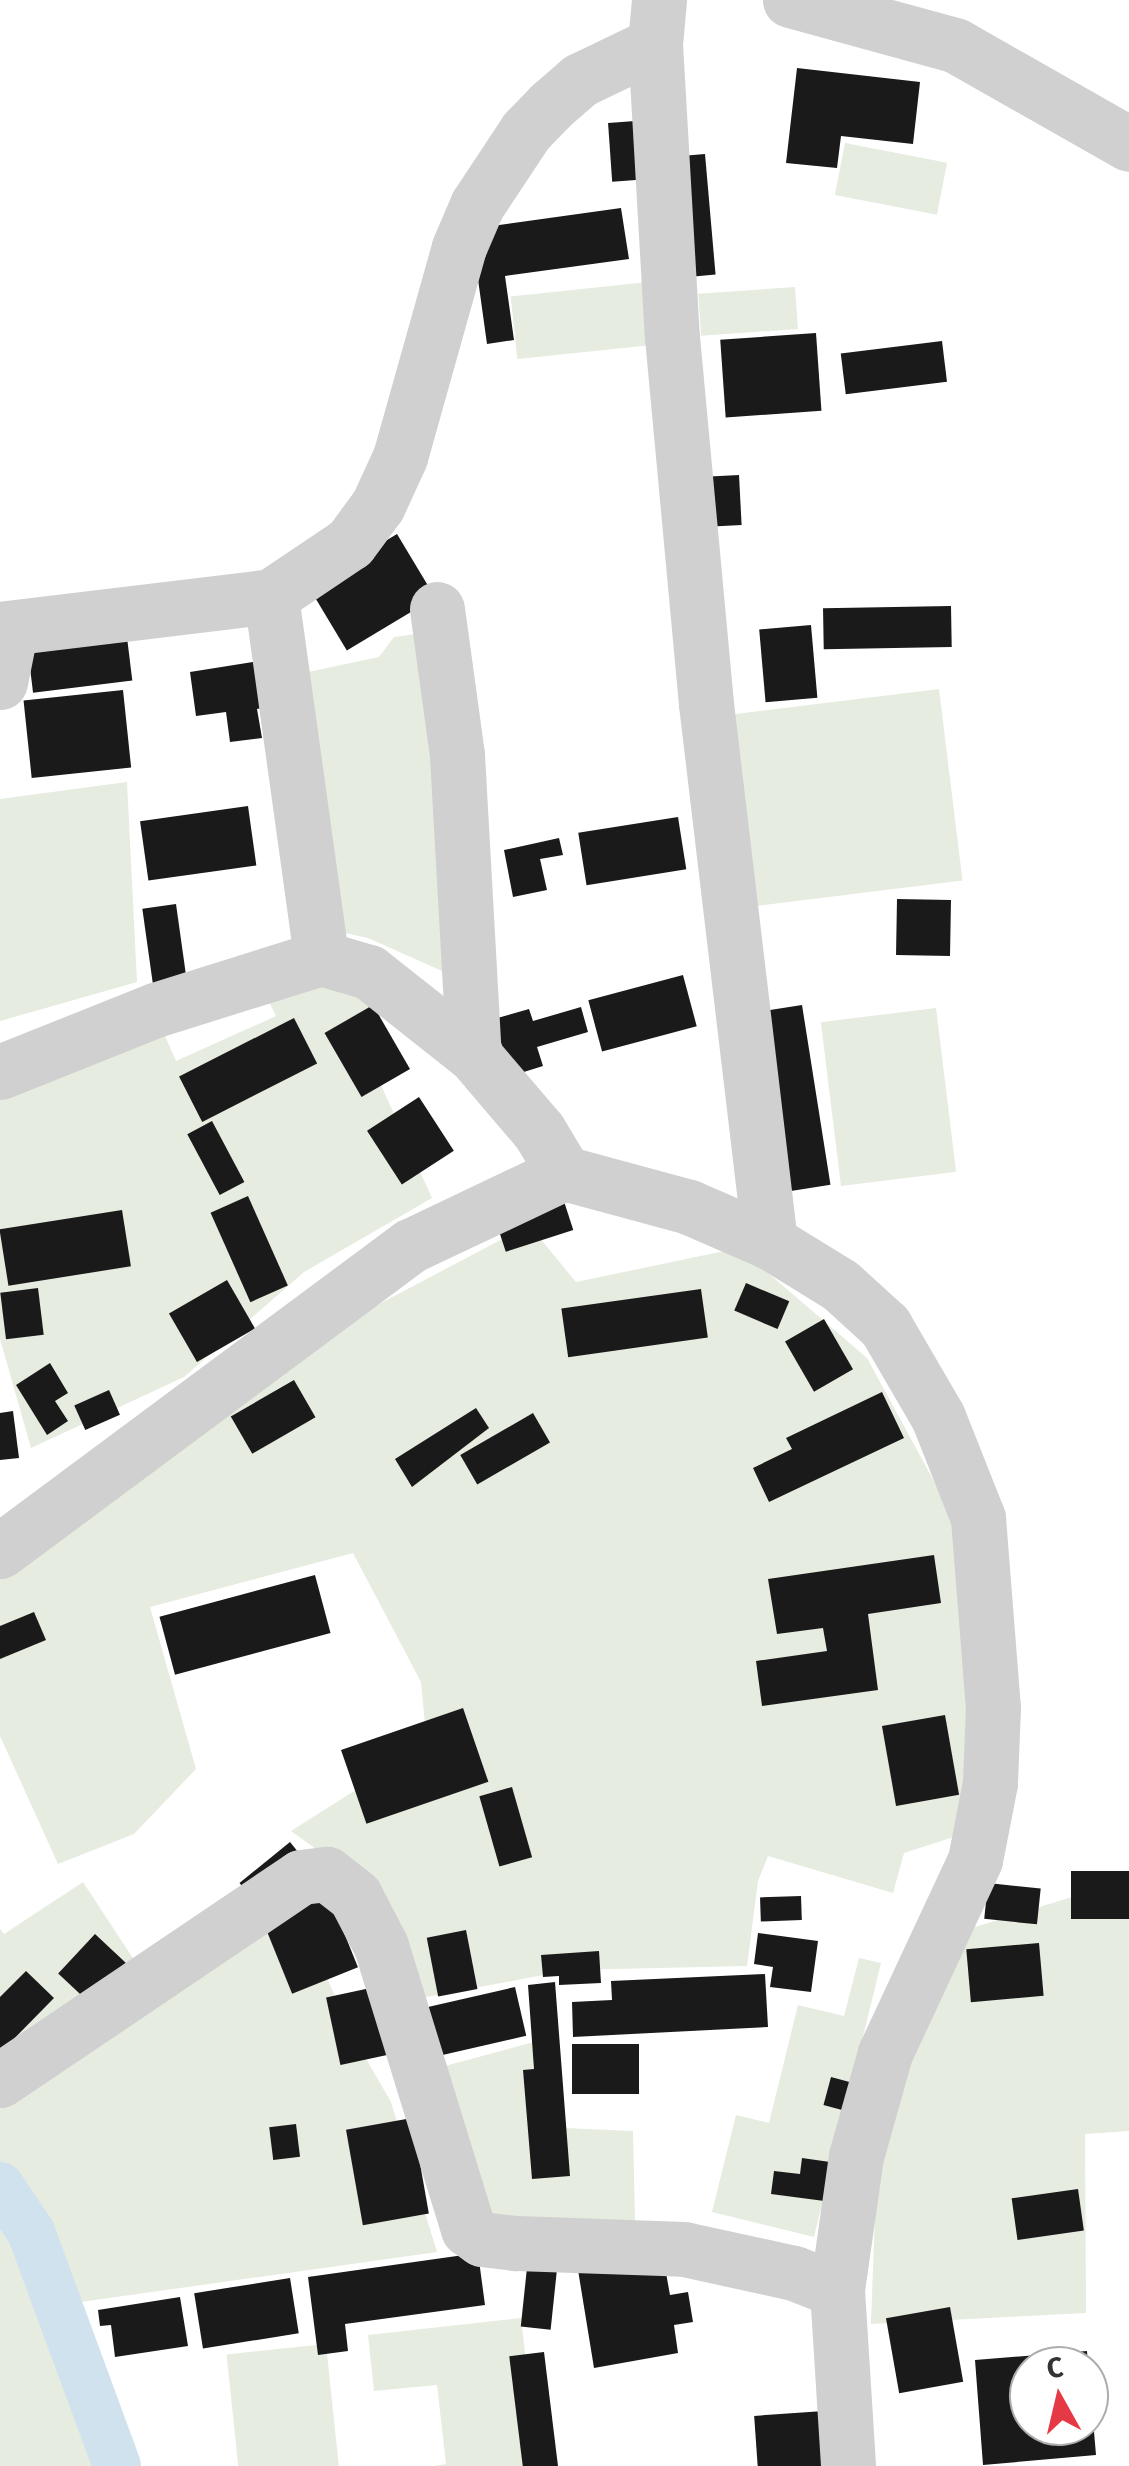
<!DOCTYPE html>
<meta charset="utf-8">
<style>
body{margin:0}
#map{position:relative;width:1129px;height:2466px;overflow:hidden;background:#fff;font-family:"Fira Sans",sans-serif}
div>[style]{position:absolute}
[style*='--x']{left:calc(var(--x)*1px);top:calc(var(--y)*1px);width:calc(var(--w)*1px);rotate:calc(var(--a)*1deg)}
.green>*{inset:0;background:#e6ecdf;transform-origin:0 0}
.canal>*{height:48px;margin:-24px;padding:0 24px;transform-origin:24px;border-radius:24px;background:#cfe2ee}
.building>*{inset:0;background:#1a1a1a;transform-origin:0 0}
.minor>*{height:55px;margin:-27.5px;padding:0 27.5px;transform-origin:27.5px;border-radius:27.5px;background:#d0d0d0}
span{translate:-50% -50%;white-space:nowrap;text-align:center;line-height:1.15;-webkit-text-stroke:10px #fff;paint-order:stroke}
.north{position:absolute;left:1009px;top:2346px;width:100px;height:100px;box-sizing:border-box;background:#fff;border:2px solid #adadad;border-radius:50%;rotate:352deg;font-size:28px;font-weight:700;line-height:40px;text-align:center;color:#333}
.north::after{content:'';display:block;margin:auto;width:35px;height:45px;background:#e63946;clip-path:polygon(50% 0,100% 100%,50% 72%,0 100%)}
</style>
<div id="map">
<div class="green">
<i style="left:845px;top:143px;width:104px;height:53px;rotate:11deg"></i>
<i style="left:648px;top:282px;width:63px;height:138px;rotate:84deg"></i>
<i style="left:795px;top:287px;width:42px;height:97px;rotate:86deg"></i>
<i style="clip-path:polygon(431px 632px,460px 979px,368px 938px,327px 929px,294px 675px,379px 657px,394px 637px)"></i>
<i style="left:939px;top:689px;width:193px;height:211px;rotate:83deg"></i>
<i style="clip-path:polygon(127px 782px,137px 982px,0 1021px,0 799px)"></i>
<i style="clip-path:polygon(324px 966px,390px 1010px,357px 1032px,432px 1198px,304px 1272px,184px 1377px,31px 1448px,0 1339px,0 1076px,156px 1015px,176px 1061px,276px 1016px,261px 985px)"></i>
<i style="left:936px;top:1008px;width:165px;height:116px;rotate:83deg"></i>
<i style="clip-path:polygon(529px 1225px,576px 1282px,739px 1248px,867px 1358px,954px 1518px,969px 1655px,963px 1834px,904px 1853px,893px 1893px,768px 1856px,758px 1881px,747px 1966px,570px 1970px,416px 1999px,341px 1867px,291px 1831px,427px 1745px,421px 1682px,353px 1553px,150px 1607px,196px 1769px,134px 1834px,58px 1864px,0 1736px,0 1575px,345px 1322px)"></i>
<i style="clip-path:polygon(83px 1882px,142px 1972px,0 2071px,0 1929px,4px 1934px)"></i>
<i style="clip-path:polygon(1129px 1890px,1129px 2131px,1085px 2134px,1086px 2313px,871px 2324px,877px 2159px,921px 2024px,972px 1928px,1088px 1892px)"></i>
<i style="clip-path:polygon(298px 1911px,350px 2031px,391px 2102px,437px 2252px,66px 2304px,39px 2228px,0 2165px,0 2096px)"></i>
<i style="clip-path:polygon(859px 1958px,881px 1963px,814px 2237px,712px 2212px,736px 2115px,769px 2123px,798px 2005px,844px 2016px)"></i>
<i style="clip-path:polygon(541px 2040px,541px 2127px,633px 2131px,635px 2221px,475px 2220px,434px 2069px)"></i>
<i style="clip-path:polygon(0 2199px,25px 2240px,105px 2466px,0 2466px)"></i>
<i style="clip-path:polygon(521px 2318px,538px 2466px,434px 2466px,446px 2464px,437px 2385px,374px 2391px,368px 2335px)"></i>
<i style="left:326px;top:2344px;width:123px;height:100px;rotate:84deg"></i>
</div>
<div class="canal">
<i style="--x:0;--y:2186;--w:55;--a:56"></i>
<i style="--x:31;--y:2232;--w:249;--a:69.8"></i>
</div>
<div class="building">
<i style="clip-path:polygon(797px 68px,920px 82px,913px 144px,841px 136px,837px 168px,786px 163px)"></i>
<i style="left:635px;top:121px;width:59px;height:27px;rotate:86deg"></i>
<i style="left:705px;top:154px;width:121px;height:27px;rotate:85deg"></i>
<i style="clip-path:polygon(621px 208px,629px 259px,505px 276px,514px 340px,487px 344px,471px 229px)"></i>
<i style="left:816px;top:333px;width:78px;height:96px;rotate:86deg"></i>
<i style="left:942px;top:341px;width:41px;height:102px;rotate:83deg"></i>
<i style="left:739px;top:475px;width:50px;height:29px;rotate:87deg"></i>
<i style="left:397px;top:534px;width:74px;height:103px;rotate:59deg"></i>
<i style="left:951px;top:606px;width:41px;height:128px;rotate:89deg"></i>
<i style="left:125px;top:621px;width:60px;height:100px;rotate:83deg"></i>
<i style="left:811px;top:625px;width:73px;height:52px;rotate:85deg"></i>
<i style="clip-path:polygon(271px 659px,278px 705px,257px 709px,262px 738px,230px 742px,226px 712px,196px 716px,190px 672px)"></i>
<i style="left:123px;top:690px;width:78px;height:100px;rotate:84deg"></i>
<i style="left:248px;top:806px;width:60px;height:109px;rotate:82deg"></i>
<i style="left:678px;top:817px;width:53px;height:101px;rotate:81deg"></i>
<i style="clip-path:polygon(559px 838px,563px 855px,540px 859px,547px 890px,513px 897px,504px 850px)"></i>
<i style="left:897px;top:899px;width:54px;height:56px;rotate:1deg"></i>
<i style="left:176px;top:904px;width:79px;height:34px;rotate:82deg"></i>
<i style="left:683px;top:975px;width:53px;height:98px;rotate:75deg"></i>
<i style="left:373px;top:1005px;width:74px;height:56px;rotate:60deg"></i>
<i style="left:802px;top:1005px;width:182px;height:48px;rotate:81deg"></i>
<i style="clip-path:polygon(581px 1007px,588px 1032px,537px 1047px,543px 1066px,511px 1076px,494px 1019px,529px 1009px,533px 1021px)"></i>
<i style="left:294px;top:1018px;width:51px;height:129px;rotate:63deg"></i>
<i style="left:419px;top:1097px;width:64px;height:62px;rotate:57deg"></i>
<i style="left:212px;top:1121px;width:69px;height:28px;rotate:62deg"></i>
<i style="left:560px;top:1189px;width:43px;height:71px;rotate:72deg"></i>
<i style="left:248px;top:1196px;width:98px;height:41px;rotate:66deg"></i>
<i style="left:122px;top:1210px;width:57px;height:124px;rotate:81deg"></i>
<i style="left:227px;top:1280px;width:56px;height:67px;rotate:60deg"></i>
<i style="left:746px;top:1283px;width:47px;height:30px;rotate:23deg"></i>
<i style="left:38px;top:1288px;width:47px;height:38px;rotate:83deg"></i>
<i style="left:701px;top:1289px;width:49px;height:141px;rotate:82deg"></i>
<i style="left:824px;top:1319px;width:58px;height:45px;rotate:60deg"></i>
<i style="clip-path:polygon(50px 1363px,68px 1393px,55px 1401px,68px 1421px,47px 1435px,16px 1385px)"></i>
<i style="left:294px;top:1380px;width:43px;height:73px;rotate:60deg"></i>
<i style="left:109px;top:1390px;width:27px;height:38px;rotate:66deg"></i>
<i style="clip-path:polygon(882px 1392px,904px 1438px,769px 1502px,753px 1468px,792px 1449px,786px 1438px)"></i>
<i style="clip-path:polygon(476px 1408px,489px 1428px,412px 1487px,395px 1459px)"></i>
<i style="clip-path:polygon(13px 1411px,19px 1458px,0 1460px,0 1413px)"></i>
<i style="left:533px;top:1413px;width:34px;height:84px;rotate:60deg"></i>
<i style="clip-path:polygon(934px 1555px,941px 1603px,868px 1614px,878px 1690px,762px 1706px,756px 1661px,827px 1651px,823px 1628px,777px 1634px,768px 1579px)"></i>
<i style="left:315px;top:1575px;width:60px;height:161px;rotate:75deg"></i>
<i style="clip-path:polygon(34px 1612px,46px 1640px,0 1659px,0 1626px)"></i>
<i style="left:463px;top:1708px;width:78px;height:129px;rotate:71deg"></i>
<i style="left:945px;top:1715px;width:81px;height:64px;rotate:80deg"></i>
<i style="left:512px;top:1787px;width:73px;height:34px;rotate:74deg"></i>
<i style="left:290px;top:1842px;width:26px;height:65px;rotate:51deg"></i>
<i style="left:1129px;top:1871px;width:48px;height:58px;rotate:90deg"></i>
<i style="left:988px;top:1883px;width:53px;height:36px;rotate:6deg"></i>
<i style="left:328px;top:1893px;width:80px;height:71px;rotate:68deg"></i>
<i style="left:801px;top:1896px;width:24px;height:41px;rotate:88deg"></i>
<i style="left:466px;top:1930px;width:60px;height:40px;rotate:79deg"></i>
<i style="clip-path:polygon(758px 1933px,818px 1941px,811px 1992px,770px 1987px,773px 1967px,754px 1964px)"></i>
<i style="left:95px;top:1934px;width:42px;height:54px;rotate:43deg"></i>
<i style="left:1039px;top:1943px;width:53px;height:73px;rotate:85deg"></i>
<i style="clip-path:polygon(599px 1951px,601px 1983px,559px 1985px,559px 1976px,543px 1977px,541px 1955px)"></i>
<i style="clip-path:polygon(26px 1971px,54px 1998px,0 2053px,0 1997px)"></i>
<i style="clip-path:polygon(765px 1974px,768px 2027px,573px 2037px,572px 2002px,612px 2000px,611px 1981px)"></i>
<i style="clip-path:polygon(555px 1982px,570px 2176px,532px 2179px,523px 2070px,534px 2069px,528px 1985px)"></i>
<i style="left:375px;top:1987px;width:69px;height:50px;rotate:78deg"></i>
<i style="left:515px;top:1987px;width:50px;height:96px;rotate:77deg"></i>
<i style="left:639px;top:2044px;width:50px;height:67px;rotate:90deg"></i>
<i style="left:831px;top:2077px;width:23px;height:29px;rotate:15deg"></i>
<i style="left:412px;top:2118px;width:97px;height:67px;rotate:80deg"></i>
<i style="left:296px;top:2124px;width:33px;height:27px;rotate:83deg"></i>
<i style="clip-path:polygon(802px 2158px,837px 2163px,832px 2202px,771px 2194px,774px 2171px,800px 2174px)"></i>
<i style="left:1078px;top:2189px;width:42px;height:67px;rotate:82deg"></i>
<i style="clip-path:polygon(478px 2253px,485px 2305px,345px 2324px,348px 2351px,318px 2355px,308px 2277px)"></i>
<i style="clip-path:polygon(663px 2256px,670px 2295px,688px 2292px,693px 2322px,674px 2325px,678px 2353px,594px 2368px,578px 2270px)"></i>
<i style="left:528px;top:2258px;width:30px;height:69px;rotate:6deg"></i>
<i style="left:290px;top:2278px;width:56px;height:97px;rotate:81deg"></i>
<i style="clip-path:polygon(180px 2297px,188px 2346px,115px 2357px,111px 2325px,100px 2326px,98px 2310px)"></i>
<i style="left:950px;top:2307px;width:76px;height:65px;rotate:80deg"></i>
<i style="clip-path:polygon(1087px 2351px,1088px 2366px,1029px 2366px,1029px 2426px,1089px 2426px,1092px 2408px,1096px 2455px,983px 2465px,975px 2360px)"></i>
<i style="left:544px;top:2352px;width:115px;height:35px;rotate:83deg"></i>
<i style="left:824px;top:2411px;width:55px;height:70px;rotate:86deg"></i>
</div>
<div class="minor">
<i style="--x:790;--y:0;--w:171;--a:15.3"></i>
<i style="--x:955;--y:45;--w:200;--a:29.6"></i>
<i style="--x:655;--y:44;--w:293;--a:86.7"></i>
<i style="--x:672;--y:337;--w:369;--a:84.7"></i>
<i style="--x:706;--y:704;--w:542;--a:83.22"></i>
<i style="--x:271;--y:596;--w:365;--a:82.1"></i>
<i style="--x:437;--y:609;--w:147;--a:82.2"></i>
<i style="--x:457;--y:755;--w:300;--a:86.8"></i>
<i style="--x:0;--y:629;--w:273;--a:-6.9"></i>
<i style="--x:271;--y:596;--w:95;--a:-33.9"></i>
<i style="--x:350;--y:543;--w:47;--a:-53.6"></i>
<i style="--x:378;--y:505;--w:53;--a:-65.4"></i>
<i style="--x:400;--y:457;--w:218;--a:-74.3"></i>
<i style="--x:459;--y:247;--w:46;--a:-66.8"></i>
<i style="--x:477;--y:205;--w:89;--a:-56.5"></i>
<i style="--x:526;--y:131;--w:35;--a:-46"></i>
<i style="--x:550;--y:106;--w:40;--a:-41"></i>
<i style="--x:580;--y:80;--w:83;--a:-25.6"></i>
<i style="--x:655;--y:44;--w:44;--a:-84.8"></i>
<i style="--x:0;--y:682;--w:51;--a:-78.7"></i>
<i style="--x:0;--y:1072;--w:167;--a:-21.8"></i>
<i style="--x:155;--y:1010;--w:174;--a:-17.4"></i>
<i style="--x:321;--y:958;--w:50;--a:16.3"></i>
<i style="--x:369;--y:972;--w:134;--a:38.3"></i>
<i style="--x:474;--y:1055;--w:100;--a:49.5"></i>
<i style="--x:539;--y:1131;--w:49;--a:59.2"></i>
<i style="--x:0;--y:1551;--w:511;--a:-36.65"></i>
<i style="--x:410;--y:1246;--w:170;--a:-25.4"></i>
<i style="--x:564;--y:1173;--w:130;--a:15.2"></i>
<i style="--x:689;--y:1207;--w:88;--a:23.4"></i>
<i style="--x:770;--y:1242;--w:82;--a:31.6"></i>
<i style="--x:840;--y:1285;--w:61;--a:42.3"></i>
<i style="--x:885;--y:1326;--w:105;--a:59.8"></i>
<i style="--x:938;--y:1417;--w:109;--a:68.4"></i>
<i style="--x:978;--y:1518;--w:190;--a:85.5"></i>
<i style="--x:993;--y:1707;--w:76;--a:92.3"></i>
<i style="--x:990;--y:1783;--w:78;--a:101"></i>
<i style="--x:975;--y:1860;--w:213;--a:115"></i>
<i style="--x:885;--y:2053;--w:107;--a:105.7"></i>
<i style="--x:856;--y:2156;--w:135;--a:98.1"></i>
<i style="--x:837;--y:2290;--w:176;--a:86.4"></i>
<i style="--x:0;--y:2080;--w:363;--a:-34"></i>
<i style="--x:301;--y:1877;--w:26;--a:-7"></i>
<i style="--x:327;--y:1874;--w:36;--a:38"></i>
<i style="--x:355;--y:1896;--w:56;--a:62.5"></i>
<i style="--x:381;--y:1946;--w:296;--a:72.9"></i>
<i style="--x:468;--y:2229;--w:17;--a:36"></i>
<i style="--x:482;--y:2239;--w:34;--a:7"></i>
<i style="--x:516;--y:2243;--w:168;--a:2"></i>
<i style="--x:684;--y:2249;--w:113;--a:12.3"></i>
<i style="--x:794;--y:2273;--w:46;--a:21.6"></i>
</div>
<div class="north">С</div>
</div>
